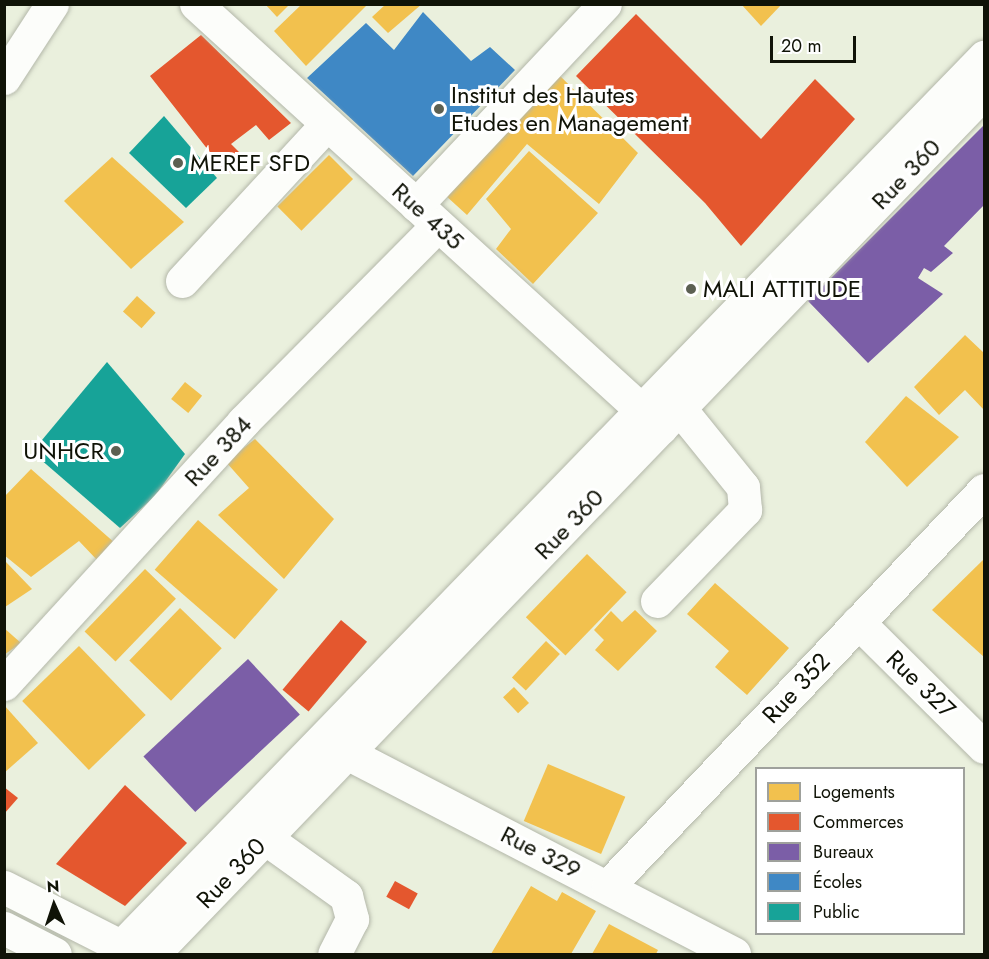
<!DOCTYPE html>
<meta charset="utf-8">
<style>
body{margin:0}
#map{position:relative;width:989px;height:959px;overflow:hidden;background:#eaf0dd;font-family:Jost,sans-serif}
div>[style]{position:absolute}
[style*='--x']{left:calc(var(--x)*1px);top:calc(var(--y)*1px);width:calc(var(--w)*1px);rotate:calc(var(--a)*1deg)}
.homes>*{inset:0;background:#f2c14e;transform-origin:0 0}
.shops>*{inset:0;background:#e4572e;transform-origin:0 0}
.offices>*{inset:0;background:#7b5ea7;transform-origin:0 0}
.schools>*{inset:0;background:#3f88c5}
.public>*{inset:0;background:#17a398}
.roads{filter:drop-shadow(0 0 2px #b3b7a9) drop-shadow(0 0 2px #b3b7a9)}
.minor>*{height:33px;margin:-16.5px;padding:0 16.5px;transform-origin:16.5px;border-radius:16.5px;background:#fcfdfa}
.major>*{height:33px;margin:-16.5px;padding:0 16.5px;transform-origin:16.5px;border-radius:16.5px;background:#fcfdfa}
.dots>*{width:16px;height:16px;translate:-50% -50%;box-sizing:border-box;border:3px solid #fff;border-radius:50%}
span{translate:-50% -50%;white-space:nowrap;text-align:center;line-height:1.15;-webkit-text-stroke:6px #fff;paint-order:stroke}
.poi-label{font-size:24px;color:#101307}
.left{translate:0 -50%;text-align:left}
.right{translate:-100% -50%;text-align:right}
.street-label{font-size:24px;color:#101307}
.frame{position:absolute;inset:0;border:6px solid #101307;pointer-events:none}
.legend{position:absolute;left:755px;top:767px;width:210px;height:168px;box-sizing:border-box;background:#fff;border:2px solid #9fa19c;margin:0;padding:8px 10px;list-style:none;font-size:18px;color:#101307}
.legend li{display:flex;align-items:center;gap:12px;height:30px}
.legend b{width:30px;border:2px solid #9fa19c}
.north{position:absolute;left:24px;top:875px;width:60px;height:60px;-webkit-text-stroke:4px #fff;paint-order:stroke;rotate:357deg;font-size:16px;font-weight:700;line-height:24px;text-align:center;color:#101307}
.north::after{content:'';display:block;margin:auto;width:21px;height:27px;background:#101307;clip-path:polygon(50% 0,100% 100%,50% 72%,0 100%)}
.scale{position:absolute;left:770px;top:36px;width:86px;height:27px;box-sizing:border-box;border:3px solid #101307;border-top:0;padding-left:8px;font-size:18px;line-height:21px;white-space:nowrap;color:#101307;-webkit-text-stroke:4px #fff;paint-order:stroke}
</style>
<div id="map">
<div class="homes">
<i style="clip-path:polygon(265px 4px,290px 4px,277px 17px)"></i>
<i style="clip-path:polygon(302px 4px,368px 4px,306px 66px,274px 31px)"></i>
<i style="clip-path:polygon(386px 4px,422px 4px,388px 33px,372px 17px)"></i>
<i style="clip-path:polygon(741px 4px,782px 4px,761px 26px)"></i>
<i style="clip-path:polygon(552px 68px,638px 153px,599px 204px,527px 144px,467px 215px,445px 195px)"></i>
<i style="clip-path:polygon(529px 151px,598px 213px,533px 284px,496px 249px,511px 229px,486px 199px)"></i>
<i style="left:329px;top:155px;width:34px;height:73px;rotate:45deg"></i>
<i style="clip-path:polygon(112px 157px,184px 222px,131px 269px,64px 201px)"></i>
<i style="left:137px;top:296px;width:25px;height:21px;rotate:42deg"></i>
<i style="clip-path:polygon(965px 335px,984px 353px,984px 410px,965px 390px,939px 415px,914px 387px)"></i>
<i style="left:185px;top:382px;width:22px;height:22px;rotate:39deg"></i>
<i style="clip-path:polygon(906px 396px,959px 437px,907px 487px,865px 442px)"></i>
<i style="clip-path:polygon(255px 439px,334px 519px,284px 579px,218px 515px,249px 488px,226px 462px)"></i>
<i style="clip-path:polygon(31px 469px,116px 544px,97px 560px,79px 541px,31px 577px,4px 555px,4px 497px)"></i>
<i style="left:198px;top:520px;width:106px;height:66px;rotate:41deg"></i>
<i style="left:587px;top:554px;width:55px;height:88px;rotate:44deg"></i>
<i style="clip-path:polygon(984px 559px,984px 657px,932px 610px)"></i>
<i style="clip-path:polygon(5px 561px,32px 589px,5px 607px)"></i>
<i style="left:145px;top:569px;width:43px;height:87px;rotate:44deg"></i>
<i style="clip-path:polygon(715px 583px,789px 648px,747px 695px,715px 667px,729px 651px,687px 614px)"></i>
<i style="left:180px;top:608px;width:58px;height:73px;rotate:44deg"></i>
<i style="clip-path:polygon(635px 610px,657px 631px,618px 671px,595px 650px,604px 640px,594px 630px,611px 611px,622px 622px)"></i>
<i style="clip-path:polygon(4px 628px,21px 643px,4px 655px)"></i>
<i style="left:546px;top:641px;width:19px;height:50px;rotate:43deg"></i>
<i style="left:79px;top:646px;width:96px;height:79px;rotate:46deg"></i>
<i style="left:514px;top:687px;width:22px;height:15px;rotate:47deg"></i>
<i style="clip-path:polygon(4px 705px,38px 743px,4px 773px)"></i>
<i style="left:548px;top:764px;width:84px;height:62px;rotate:23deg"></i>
<i style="clip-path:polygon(531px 886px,557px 901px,562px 892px,596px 911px,571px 954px,491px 954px)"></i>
<i style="clip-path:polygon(609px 924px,658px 950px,656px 954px,592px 954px)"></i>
</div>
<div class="shops">
<i style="clip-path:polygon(636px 14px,761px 139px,815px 79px,855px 119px,741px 246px,705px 203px,576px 76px)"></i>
<i style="clip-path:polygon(201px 35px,291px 123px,269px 140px,256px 125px,231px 144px,247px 160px,227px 174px,150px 76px)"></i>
<i style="left:341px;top:620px;width:34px;height:91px;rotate:40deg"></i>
<i style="clip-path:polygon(125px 785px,187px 843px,125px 906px,56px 864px)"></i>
<i style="clip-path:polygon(4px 787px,18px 798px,4px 814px)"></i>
<i style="left:395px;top:881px;width:26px;height:18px;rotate:29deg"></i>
</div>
<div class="offices">
<i style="clip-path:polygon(984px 125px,984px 205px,944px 246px,953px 253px,931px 272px,924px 268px,918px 278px,943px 294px,868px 363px,808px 301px)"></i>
<i style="left:248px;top:659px;width:76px;height:143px;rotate:47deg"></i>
</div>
<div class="schools">
<i style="clip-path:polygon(423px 12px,471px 61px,490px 47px,515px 70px,413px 176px,307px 78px,366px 23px,394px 50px)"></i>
</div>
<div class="public">
<i style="clip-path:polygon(164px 116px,217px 178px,186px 208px,129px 153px)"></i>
<i style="clip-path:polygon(107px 362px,185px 454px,155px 496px,120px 528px,32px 452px)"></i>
</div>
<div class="roads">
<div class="minor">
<i style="--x:196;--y:4;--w:629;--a:42.36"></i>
<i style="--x:4;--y:78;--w:88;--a:-57"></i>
<i style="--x:416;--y:205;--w:276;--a:-46.8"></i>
<i style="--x:182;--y:281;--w:214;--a:-47.3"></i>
<i style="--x:657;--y:601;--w:127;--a:-46"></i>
<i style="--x:745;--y:510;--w:23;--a:-95"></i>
<i style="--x:743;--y:487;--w:100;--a:-128.9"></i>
<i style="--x:858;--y:622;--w:177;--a:44.8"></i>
<i style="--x:4;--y:684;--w:355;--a:-47.6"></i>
<i style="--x:243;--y:422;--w:277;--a:-45.3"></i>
<i style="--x:347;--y:753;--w:436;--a:27.4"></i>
<i style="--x:265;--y:838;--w:100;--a:35.6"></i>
<i style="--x:346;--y:896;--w:24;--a:75"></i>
<i style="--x:352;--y:919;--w:39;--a:117"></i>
<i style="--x:608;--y:886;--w:546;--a:-46.48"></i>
</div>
<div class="major">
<i style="--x:4;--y:887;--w:148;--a:26.9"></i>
<i style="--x:4;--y:928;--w:57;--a:27"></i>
<i style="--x:114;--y:954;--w:1250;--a:-45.88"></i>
<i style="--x:153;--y:954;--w:1197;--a:-46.05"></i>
</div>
</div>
<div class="dots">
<i style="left:439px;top:109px;background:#5c6052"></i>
<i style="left:178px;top:163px;background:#5c6052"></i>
<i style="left:691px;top:289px;background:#5c6052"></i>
<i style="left:116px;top:451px;background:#5c6052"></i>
</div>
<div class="poi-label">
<span class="left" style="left:451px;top:109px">Institut des Hautes<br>Etudes en Management</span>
<span class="left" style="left:190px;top:163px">MEREF SFD</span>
<span class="left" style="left:703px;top:289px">MALI ATTITUDE</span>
<span class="right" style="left:104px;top:451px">UNHCR</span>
</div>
<div class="street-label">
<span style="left:906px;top:174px;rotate:-46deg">Rue 360</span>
<span style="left:428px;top:216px;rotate:42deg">Rue 435</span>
<span style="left:218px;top:451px;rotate:-47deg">Rue 384</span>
<span style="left:569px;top:524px;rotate:-46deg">Rue 360</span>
<span style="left:921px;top:684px;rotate:44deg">Rue 327</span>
<span style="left:796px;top:688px;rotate:-47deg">Rue 352</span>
<span style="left:541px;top:852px;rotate:27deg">Rue 329</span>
<span style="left:231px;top:873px;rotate:-46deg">Rue 360</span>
</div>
<div class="frame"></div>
<ul class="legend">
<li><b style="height:16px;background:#f2c14e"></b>Logements</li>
<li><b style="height:16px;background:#e4572e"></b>Commerces</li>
<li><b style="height:16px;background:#7b5ea7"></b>Bureaux</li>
<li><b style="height:16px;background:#3f88c5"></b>Écoles</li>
<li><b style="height:16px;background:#17a398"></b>Public</li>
</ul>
<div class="north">N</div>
<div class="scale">20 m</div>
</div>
